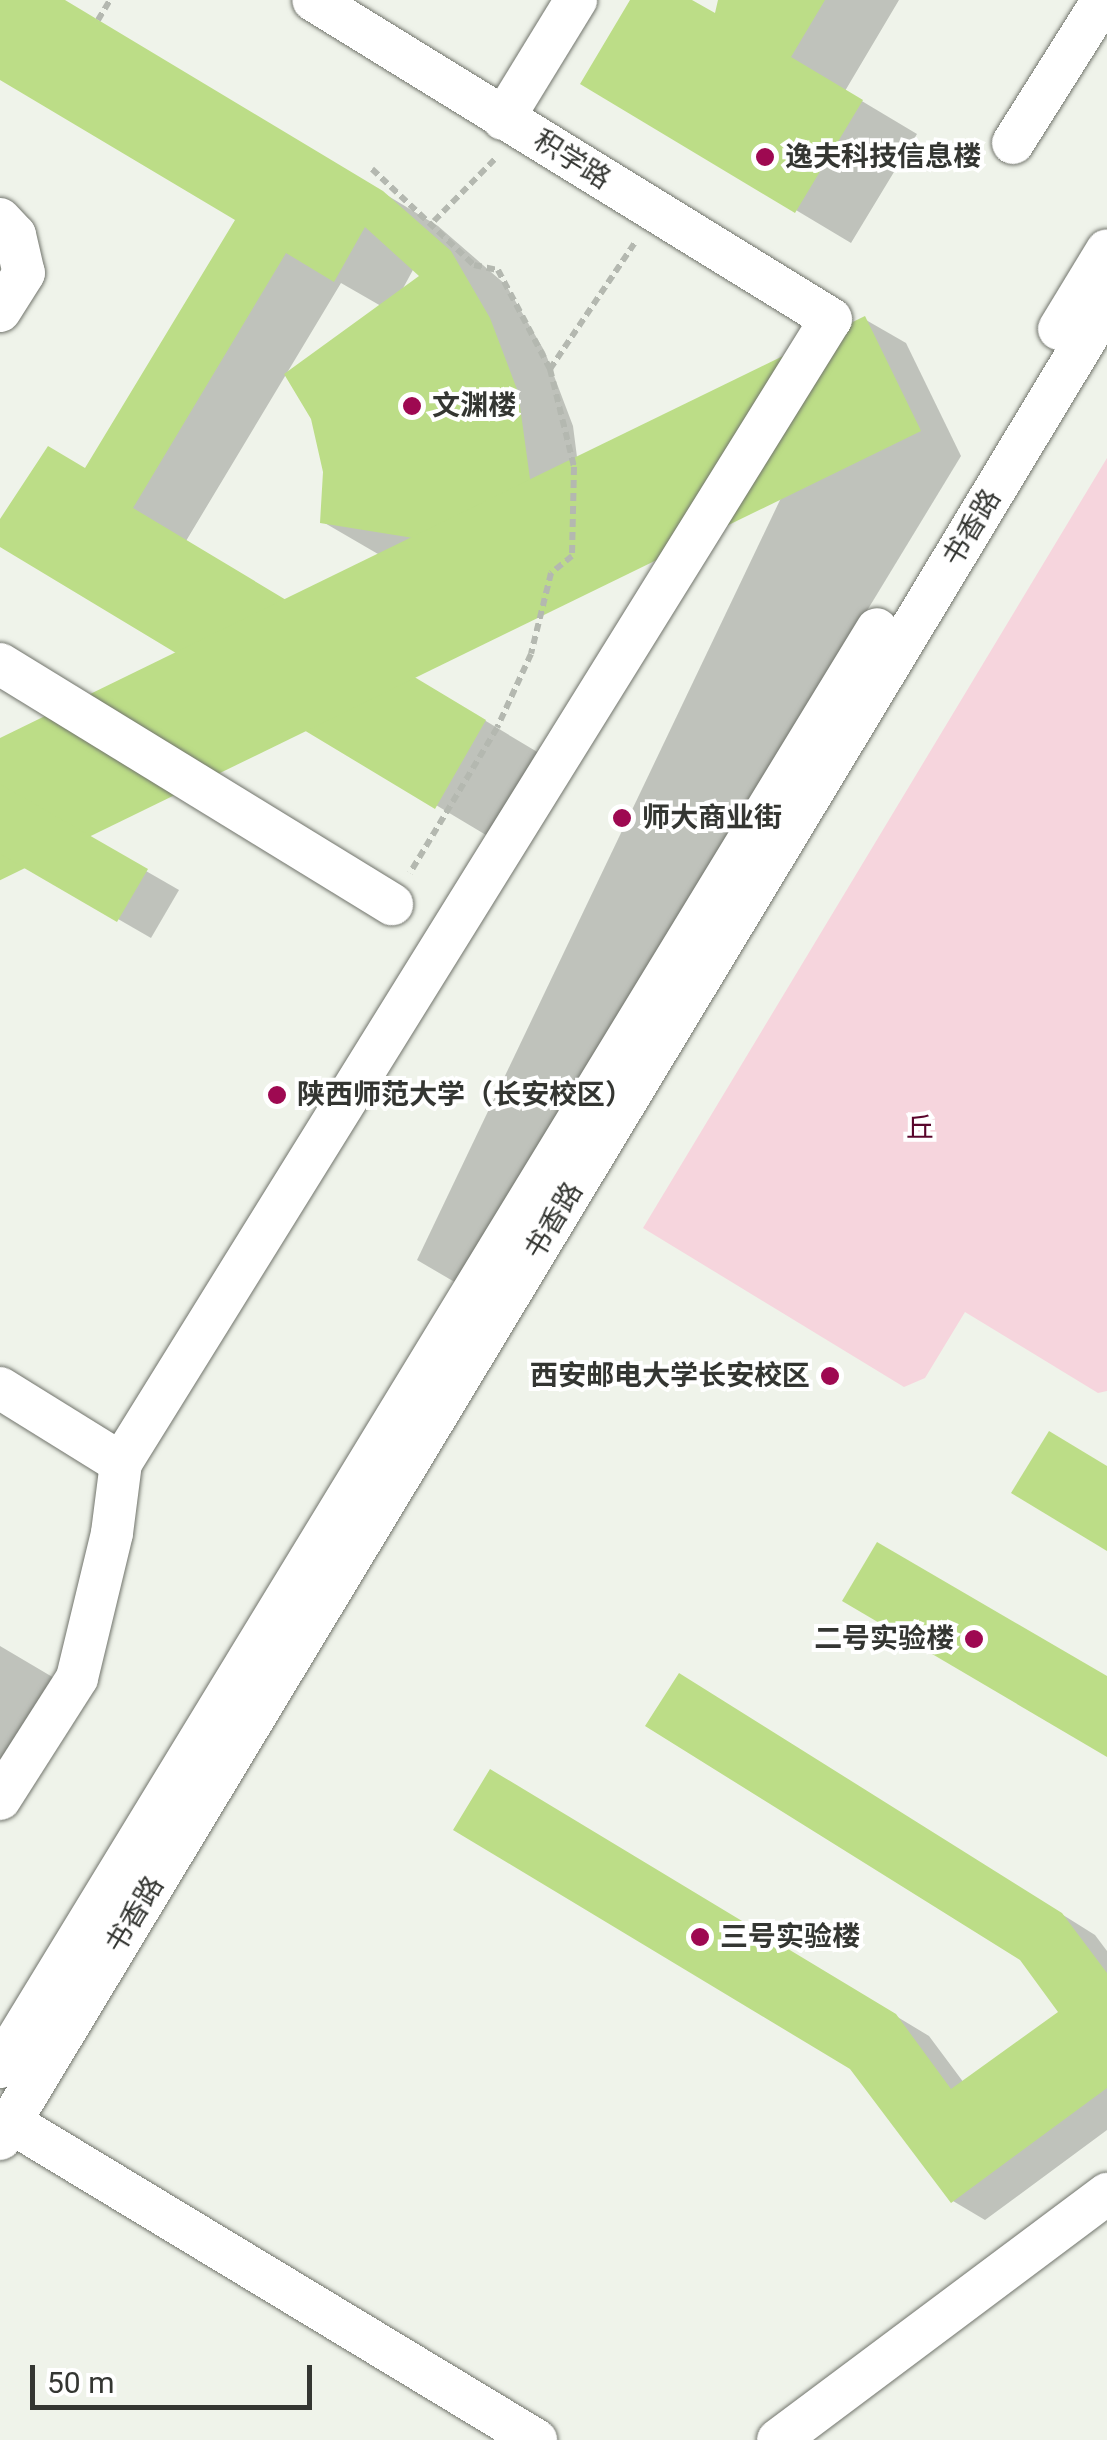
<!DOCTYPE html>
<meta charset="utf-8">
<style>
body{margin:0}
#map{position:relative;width:1107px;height:2440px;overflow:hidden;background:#eff3ea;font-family:Roboto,"Noto Sans SC",sans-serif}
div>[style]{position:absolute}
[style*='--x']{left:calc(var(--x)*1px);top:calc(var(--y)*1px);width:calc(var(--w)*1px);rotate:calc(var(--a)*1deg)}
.green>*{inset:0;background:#f6d5dd}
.shadow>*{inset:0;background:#0003}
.building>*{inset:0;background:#bcdd87;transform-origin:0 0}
.path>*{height:6px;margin-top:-3px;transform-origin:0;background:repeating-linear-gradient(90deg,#b4b8b0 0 8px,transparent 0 13px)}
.roads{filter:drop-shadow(0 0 2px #71746c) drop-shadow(0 0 2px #71746c)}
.minor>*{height:42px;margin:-21px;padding:0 21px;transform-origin:21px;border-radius:21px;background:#fff}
.dots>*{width:28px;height:28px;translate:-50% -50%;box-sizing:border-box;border:5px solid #fff;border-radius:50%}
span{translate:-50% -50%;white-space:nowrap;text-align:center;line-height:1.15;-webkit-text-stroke:8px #fff;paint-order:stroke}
.poi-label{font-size:28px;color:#343632;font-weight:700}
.left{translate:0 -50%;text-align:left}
.right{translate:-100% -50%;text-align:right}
.street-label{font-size:28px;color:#343632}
.park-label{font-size:28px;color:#59052b}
.scale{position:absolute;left:30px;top:2365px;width:282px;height:45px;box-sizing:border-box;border:5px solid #343632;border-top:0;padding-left:12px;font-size:30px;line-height:35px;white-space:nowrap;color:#343632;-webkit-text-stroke:8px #fff;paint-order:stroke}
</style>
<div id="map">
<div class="green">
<i style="clip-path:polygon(1107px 458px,1107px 1391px,1098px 1393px,965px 1312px,925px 1378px,904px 1387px,643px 1228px)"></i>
</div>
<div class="shadow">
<i style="clip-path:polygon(evenodd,0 0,63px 0,438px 226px,506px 285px,545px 352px,573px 426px,585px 519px,581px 586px,378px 554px,323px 522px,381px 306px,341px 283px,186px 541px,539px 753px,491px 838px,0 544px,0 523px,86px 471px,238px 220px,0 77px,0 0,414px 268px,423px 276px,401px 292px,414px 268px)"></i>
<i style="clip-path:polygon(633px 0,689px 0,716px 16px,721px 0,899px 0,845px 91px,917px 134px,851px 243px,583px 83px)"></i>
<i style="clip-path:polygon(866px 320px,906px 343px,961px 456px,458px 1284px,417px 1260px)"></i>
<i style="clip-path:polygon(0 787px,179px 890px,151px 938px,0 851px)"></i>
<i style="clip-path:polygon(0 1646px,66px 1685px,0 1761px)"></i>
<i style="clip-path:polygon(712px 1695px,1095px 1935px,1107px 1951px,1107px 2130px,985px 2220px,953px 2201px,852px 2067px,523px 1791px,929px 2036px,964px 2083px,1062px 2012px,1022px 1958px)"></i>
</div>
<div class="building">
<i style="clip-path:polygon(0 0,65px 0,383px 191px,451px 251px,490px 318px,518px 392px,531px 486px,526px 556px,320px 523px,323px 472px,311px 419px,284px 374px,419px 276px,365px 227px,334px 282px,286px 253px,133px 508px,486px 720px,435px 809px,0 547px,0 519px,48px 446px,85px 468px,235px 220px,0 80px)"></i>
<i style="clip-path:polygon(630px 0,692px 0,715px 13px,718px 0,825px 0,791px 57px,863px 100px,795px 213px,580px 84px)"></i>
<i style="left:865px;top:316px;width:128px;height:1042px;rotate:64deg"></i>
<i style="clip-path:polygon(0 784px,148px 869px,117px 922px,0 854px)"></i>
<i style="clip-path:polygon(1049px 1431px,1107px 1466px,1107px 1551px,1011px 1493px)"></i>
<i style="clip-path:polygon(877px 1542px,1107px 1676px,1107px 1757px,842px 1601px)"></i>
<i style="clip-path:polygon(679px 1673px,1062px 1913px,1107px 1973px,1107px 2088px,951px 2203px,850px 2069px,453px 1830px,490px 1769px,896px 2014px,951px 2089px,1058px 2012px,1020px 1960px,645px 1726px)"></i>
</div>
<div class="path">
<i style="--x:98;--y:20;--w:23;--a:-59"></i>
<i style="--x:372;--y:169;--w:140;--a:43.3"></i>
<i style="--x:474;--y:265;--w:25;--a:12"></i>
<i style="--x:498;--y:270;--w:112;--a:62.3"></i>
<i style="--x:550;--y:369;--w:101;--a:76.2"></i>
<i style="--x:574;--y:467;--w:89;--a:91.3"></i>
<i style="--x:572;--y:556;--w:27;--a:141"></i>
<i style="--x:551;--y:573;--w:83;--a:103.9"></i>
<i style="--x:531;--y:654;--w:81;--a:114.7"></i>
<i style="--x:497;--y:728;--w:169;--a:121"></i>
<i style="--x:434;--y:221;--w:88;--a:-45.5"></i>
<i style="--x:550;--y:369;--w:154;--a:-56.1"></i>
</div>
<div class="roads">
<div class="minor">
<i style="--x:503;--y:119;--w:140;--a:-58.5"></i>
<i style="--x:1013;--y:143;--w:169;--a:-57.8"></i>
<i style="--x:0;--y:219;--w:22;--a:47"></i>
<i style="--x:15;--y:235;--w:39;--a:77"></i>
<i style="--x:24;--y:273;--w:45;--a:122.3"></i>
<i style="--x:1059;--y:329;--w:92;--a:-58.7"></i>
<i style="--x:0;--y:664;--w:460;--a:31.5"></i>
<i style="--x:0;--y:1388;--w:142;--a:31.8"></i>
<i style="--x:0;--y:1799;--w:143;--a:-57.5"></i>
<i style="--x:77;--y:1678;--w:149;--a:-76.4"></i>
<i style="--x:112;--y:1533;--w:71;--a:-82.7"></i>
<i style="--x:121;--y:1463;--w:1346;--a:-58.18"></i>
<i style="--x:831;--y:319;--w:608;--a:-148.37"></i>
<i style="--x:0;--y:2067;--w:1684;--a:-58.62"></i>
<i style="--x:10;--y:2122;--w:615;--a:31.16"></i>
<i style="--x:0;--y:2139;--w:2143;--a:-58.9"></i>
<i style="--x:778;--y:2440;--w:411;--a:-36.8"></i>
</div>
</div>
<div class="dots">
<i style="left:765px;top:157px;background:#9e0951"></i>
<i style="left:412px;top:406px;background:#9e0951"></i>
<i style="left:622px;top:818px;background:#9e0951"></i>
<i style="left:277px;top:1095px;background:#9e0951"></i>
<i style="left:830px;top:1376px;background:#9e0951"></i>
<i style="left:974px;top:1639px;background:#9e0951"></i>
<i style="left:700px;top:1937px;background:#9e0951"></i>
</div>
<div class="poi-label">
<span class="left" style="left:785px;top:157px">逸夫科技信息楼</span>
<span class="left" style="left:432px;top:406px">文渊楼</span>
<span class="left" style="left:642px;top:818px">师大商业街</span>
<span class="left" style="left:297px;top:1095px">陕西师范大学（长安校区）</span>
<span class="right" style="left:810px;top:1376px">西安邮电大学长安校区</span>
<span class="right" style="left:954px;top:1639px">二号实验楼</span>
<span class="left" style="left:720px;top:1937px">三号实验楼</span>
</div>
<div class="street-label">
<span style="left:572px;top:160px;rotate:32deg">积学路</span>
<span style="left:972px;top:528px;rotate:-59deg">书香路</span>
<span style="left:554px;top:1221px;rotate:-59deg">书香路</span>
<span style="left:135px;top:1915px;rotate:-59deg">书香路</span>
</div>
<div class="park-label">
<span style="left:920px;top:1128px">丘</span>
</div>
<div class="scale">50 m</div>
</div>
